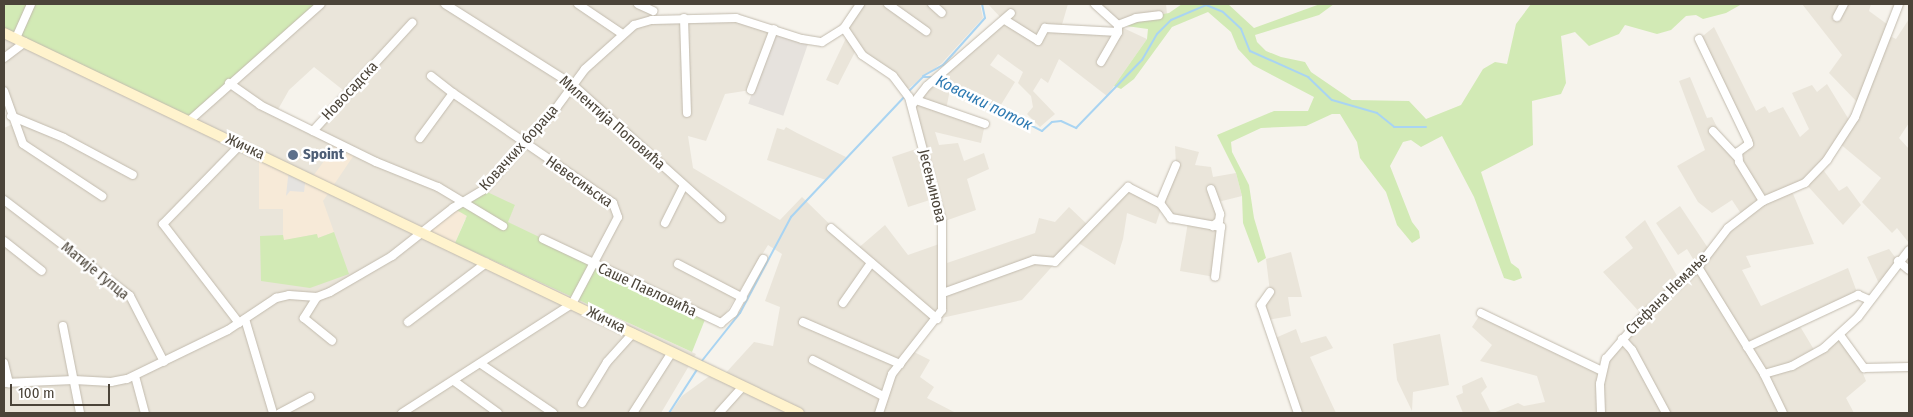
<!DOCTYPE html>
<meta charset="utf-8">
<style>
body{margin:0}
#map{position:relative;width:1913px;height:417px;overflow:hidden;background:#f6f3ec;font-family:"Fira Sans Condensed",sans-serif}
div>[style]{position:absolute}
[style*='--x']{left:calc(var(--x)*1px);top:calc(var(--y)*1px);width:calc(var(--w)*1px);rotate:calc(var(--a)*1deg)}
.residential>*{inset:0;background:#eae5da}
.commercial>*{inset:0;background:#f7ead8}
.industrial>*{inset:0;background:#e6e2dd;transform-origin:0 0}
.green>*{inset:0;background:#d2eab5}
.parking>*{inset:0;background:#e5e3e0}
.stream>*{height:2px;margin:-1px;padding:0 1px;transform-origin:1px;border-radius:1px;background:#a9d4f2}
.roads{filter:drop-shadow(0 0 1px #c2bbae) drop-shadow(0 0 1px #c2bbae)}
.street>*{height:8px;margin:-4px;padding:0 4px;transform-origin:4px;border-radius:4px;background:#fff}
.secondary>*{height:10px;margin:-5px;padding:0 5px;transform-origin:5px;border-radius:5px;background:#fff3cd}
.dots>*{width:14px;height:14px;translate:-50% -50%;box-sizing:border-box;border:2px solid #fff;border-radius:50%}
span{translate:-50% -50%;white-space:nowrap;text-align:center;line-height:1.15;-webkit-text-stroke:5px #fff;paint-order:stroke}
.street-label{font-size:15px;color:#4b4439}
.service-label{font-size:15px;color:#4e5e75;font-weight:700}
.left{translate:0 -50%;text-align:left}
.water-label{font-size:16px;color:#2e7ab2;font-style:italic}
.frame{position:absolute;inset:0;border:5px solid #4b4439;pointer-events:none}
.scale{position:absolute;left:10px;top:384px;width:100px;height:22px;box-sizing:border-box;border:2px solid #4b4439;border-top:0;padding-left:6px;font-size:15px;line-height:18px;white-space:nowrap;color:#4b4439;-webkit-text-stroke:4px #fff;paint-order:stroke}
</style>
<div id="map">
<div class="residential">
<i style="clip-path:polygon(evenodd,309px 4px,653px 4px,652px 20px,736px 18px,774px 29px,751px 90px,725px 94px,706px 141px,688px 136px,693px 168px,780px 220px,802px 197px,856px 250px,885px 225px,908px 255px,942px 243px,936px 198px,908px 207px,892px 157px,922px 147px,912px 107px,935px 78px,943px 80px,935px 75px,1001px 18px,988px 4px,1068px 4px,1061px 28px,1117px 32px,1116px 23px,1095px 4px,1166px 4px,1167px 14px,1119px 26px,1147px 39px,1107px 96px,1059px 59px,1048px 83px,1041px 78px,1033px 91px,1055px 114px,1040px 127px,1027px 114px,1033px 107px,1031px 96px,1018px 83px,1023px 72px,998px 54px,990px 65px,1015px 82px,999px 108px,951px 84px,946px 110px,985px 124px,981px 143px,935px 132px,939px 145px,958px 143px,964px 161px,984px 153px,989px 169px,967px 179px,976px 210px,945px 221px,947px 263px,1035px 233px,1039px 218px,1055px 222px,1069px 207px,1089px 226px,1128px 187px,1160px 203px,1176px 165px,1175px 146px,1199px 152px,1195px 165px,1211px 167px,1213px 177px,1236px 173px,1242px 196px,1218px 202px,1220px 215px,1215px 277px,1180px 271px,1188px 222px,1171px 218px,1162px 206px,1156px 224px,1127px 213px,1123px 239px,1115px 265px,1075px 241px,1022px 300px,937px 319px,910px 350px,930px 360px,920px 377px,934px 387px,927px 398px,956px 413px,670px 413px,682px 396px,715px 372px,723px 376px,754px 342px,773px 346px,780px 307px,765px 301px,782px 254px,768px 245px,721px 321px,594px 266px,507px 222px,515px 205px,427px 230px,696px 354px,661px 413px,4px 413px,4px 128px,13px 124px,4px 91px,4px 33px,309px 4px,314px 67px,348px 94px,313px 131px,276px 113px,289px 90px,314px 67px)"></i>
<i style="clip-path:polygon(860px 4px,980px 4px,983px 18px,942px 63px,909px 88px,903px 88px,857px 48px,838px 85px,826px 80px,848px 34px,844px 28px)"></i>
<i style="clip-path:polygon(1802px 4px,1871px 4px,1869px 11px,1891px 27px,1888px 35px,1896px 39px,1909px 19px,1909px 123px,1899px 138px,1909px 149px,1909px 243px,1897px 228px,1892px 233px,1862px 202px,1881px 178px,1839px 143px,1821px 167px,1839px 191px,1847px 186px,1861px 205px,1843px 225px,1805px 183px,1791px 189px,1814px 244px,1746px 256px,1751px 267px,1742px 270px,1761px 306px,1848px 268px,1858px 295px,1798px 323px,1816px 353px,1840px 335px,1858px 361px,1866px 381px,1846px 398px,1854px 413px,1493px 413px,1518px 403px,1524px 406px,1545px 402px,1537px 376px,1480px 361px,1492px 345px,1472px 327px,1481px 313px,1602px 371px,1606px 359px,1643px 316px,1603px 272px,1633px 248px,1625px 237px,1645px 220px,1680px 281px,1698px 267px,1687px 249px,1678px 255px,1656px 223px,1680px 206px,1710px 251px,1742px 215px,1732px 200px,1712px 213px,1698px 202px,1677px 166px,1705px 150px,1679px 81px,1690px 77px,1707px 118px,1712px 117px,1718px 129px,1713px 131px,1732px 155px,1749px 144px,1699px 39px,1714px 27px,1756px 111px,1765px 106px,1769px 113px,1783px 107px,1800px 137px,1809px 129px,1792px 93px,1812px 85px,1817px 92px,1827px 84px,1851px 123px,1860px 105px,1829px 73px,1842px 55px)"></i>
<i style="clip-path:polygon(786px 127px,797px 133px,846px 157px,826px 180px,767px 160px,777px 128px,784px 130px)"></i>
<i style="clip-path:polygon(1889px 249px,1898px 261px,1909px 250px,1909px 270px,1902px 264px,1880px 286px,1867px 257px)"></i>
<i style="clip-path:polygon(1291px 252px,1302px 297px,1288px 297px,1291px 316px,1267px 320px,1273px 339px,1296px 329px,1301px 343px,1326px 336px,1333px 348px,1310px 357px,1336px 413px,1298px 413px,1261px 305px,1270px 292px,1266px 259px)"></i>
<i style="clip-path:polygon(1440px 334px,1449px 385px,1413px 392px,1412px 411px,1397px 380px,1393px 344px)"></i>
<i style="clip-path:polygon(1482px 377px,1487px 387px,1481px 393px,1491px 413px,1463px 413px,1456px 396px,1463px 393px,1462px 386px)"></i>
</div>
<div class="commercial">
<i style="clip-path:polygon(337px 143px,356px 152px,323px 201px,334px 232px,318px 238px,316px 234px,283px 241px,283px 209px,259px 209px,259px 154px,311px 179px)"></i>
<i style="clip-path:polygon(453px 208px,467px 215px,455px 243px,426px 230px)"></i>
</div>
<div class="industrial">
<i style="left:774px;top:29px;width:37px;height:79px;rotate:19deg"></i>
</div>
<div class="green">
<i style="clip-path:polygon(4px 4px,29px 4px,21px 26px,35px 4px,320px 4px,189px 121px,4px 33px)"></i>
<i style="clip-path:polygon(1182px 4px,1228px 4px,1254px 28px,1320px 4px,1334px 4px,1319px 15px,1255px 35px,1257px 42px,1266px 51px,1281px 57px,1305px 62px,1311px 72px,1352px 100px,1409px 101px,1426px 119px,1461px 105px,1483px 69px,1495px 62px,1507px 64px,1516px 24px,1531px 4px,1742px 4px,1726px 13px,1703px 19px,1696px 15px,1686px 16px,1671px 30px,1657px 34px,1625px 25px,1619px 34px,1589px 46px,1575px 32px,1561px 36px,1566px 83px,1561px 94px,1532px 101px,1533px 145px,1481px 172px,1511px 263px,1519px 269px,1522px 278px,1514px 281px,1504px 278px,1474px 197px,1442px 136px,1421px 147px,1411px 140px,1403px 142px,1390px 166px,1412px 222px,1419px 231px,1420px 238px,1412px 243px,1397px 225px,1386px 192px,1360px 158px,1357px 142px,1340px 114px,1332px 114px,1306px 126px,1261px 128px,1231px 142px,1232px 152px,1249px 185px,1254px 218px,1266px 258px,1258px 263px,1243px 223px,1242px 196px,1236px 173px,1217px 135px,1274px 111px,1308px 111px,1314px 97px,1253px 65px,1238px 49px,1231px 32px,1208px 12px,1172px 27px,1134px 79px,1121px 89px,1114px 86px,1147px 39px,1148px 29px,1126px 26px,1126px 21px,1169px 13px)"></i>
<i style="clip-path:polygon(483px 190px,515px 205px,508px 222px,706px 317px,692px 352px,455px 243px,467px 216px,453px 208px)"></i>
<i style="clip-path:polygon(334px 232px,349px 274px,310px 288px,261px 281px,260px 236px,283px 235px,284px 240px,317px 234px,318px 238px)"></i>
</div>
<div class="parking">
<i style="clip-path:polygon(289px 168px,306px 176px,304px 192px,290px 191px,286px 196px)"></i>
</div>
<div class="stream">
<i style="--x:923;--y:76;--w:23;--a:-29"></i>
<i style="--x:943;--y:65;--w:63;--a:-48.2"></i>
<i style="--x:985;--y:18;--w:14;--a:-102"></i>
<i style="--x:939;--y:78;--w:116;--a:27.2"></i>
<i style="--x:1042;--y:131;--w:13;--a:-42"></i>
<i style="--x:1052;--y:122;--w:9;--a:-6"></i>
<i style="--x:1061;--y:121;--w:17;--a:25"></i>
<i style="--x:1076;--y:128;--w:95;--a:-45.9"></i>
<i style="--x:1142;--y:60;--w:30;--a:-60"></i>
<i style="--x:1157;--y:34;--w:20;--a:-45"></i>
<i style="--x:1171;--y:20;--w:38;--a:-23"></i>
<i style="--x:1206;--y:5;--w:18;--a:22"></i>
<i style="--x:1223;--y:12;--w:25;--a:43"></i>
<i style="--x:1241;--y:29;--w:24;--a:68"></i>
<i style="--x:1250;--y:51;--w:64;--a:24.1"></i>
<i style="--x:1308;--y:77;--w:33;--a:44"></i>
<i style="--x:1332;--y:100;--w:47;--a:16.1"></i>
<i style="--x:1377;--y:113;--w:22;--a:39"></i>
<i style="--x:1394;--y:127;--w:32;--a:0"></i>
<i style="--x:908;--y:92;--w:21;--a:-45"></i>
<i style="--x:923;--y:77;--w:9;--a:0"></i>
<i style="--x:701;--y:362;--w:63;--a:-51.5"></i>
<i style="--x:740;--y:313;--w:109;--a:-62"></i>
<i style="--x:791;--y:217;--w:166;--a:-46.7"></i>
<i style="--x:669;--y:413;--w:54;--a:-57.2"></i>
</div>
<div class="roads">
<div class="street">
<i style="--x:445;--y:4;--w:151;--a:32.3"></i>
<i style="--x:573;--y:85;--w:199;--a:41.9"></i>
<i style="--x:578;--y:4;--w:52;--a:34"></i>
<i style="--x:638;--y:4;--w:17;--a:25"></i>
<i style="--x:888;--y:4;--w:47;--a:35.4"></i>
<i style="--x:932;--y:4;--w:13;--a:42"></i>
<i style="--x:1837;--y:17;--w:15;--a:-62"></i>
<i style="--x:684;--y:18;--w:95;--a:88.2"></i>
<i style="--x:1005;--y:20;--w:39;--a:32"></i>
<i style="--x:1038;--y:41;--w:15;--a:-62"></i>
<i style="--x:1045;--y:28;--w:73;--a:3.1"></i>
<i style="--x:1118;--y:32;--w:7;--a:-90"></i>
<i style="--x:1118;--y:25;--w:31;--a:-138"></i>
<i style="--x:1118;--y:25;--w:19;--a:-21"></i>
<i style="--x:1136;--y:18;--w:23;--a:-7"></i>
<i style="--x:844;--y:28;--w:32;--a:56"></i>
<i style="--x:862;--y:55;--w:37;--a:34"></i>
<i style="--x:893;--y:76;--w:26;--a:53"></i>
<i style="--x:909;--y:97;--w:129;--a:75.2"></i>
<i style="--x:942;--y:222;--w:88;--a:90"></i>
<i style="--x:942;--y:310;--w:81;--a:128"></i>
<i style="--x:892;--y:374;--w:41;--a:108.4"></i>
<i style="--x:16;--y:38;--w:37;--a:-66"></i>
<i style="--x:1699;--y:39;--w:113;--a:64.3"></i>
<i style="--x:1748;--y:141;--w:3;--a:72"></i>
<i style="--x:1749;--y:144;--w:14;--a:144"></i>
<i style="--x:1738;--y:152;--w:10;--a:84"></i>
<i style="--x:1739;--y:162;--w:46;--a:58.4"></i>
<i style="--x:4;--y:58;--w:26;--a:-37"></i>
<i style="--x:1101;--y:62;--w:34;--a:-60"></i>
<i style="--x:431;--y:76;--w:28;--a:38"></i>
<i style="--x:229;--y:83;--w:38;--a:35"></i>
<i style="--x:260;--y:105;--w:129;--a:26.2"></i>
<i style="--x:376;--y:162;--w:67;--a:22"></i>
<i style="--x:438;--y:187;--w:76;--a:31"></i>
<i style="--x:751;--y:90;--w:65;--a:-69.3"></i>
<i style="--x:4;--y:91;--w:56;--a:70.3"></i>
<i style="--x:23;--y:144;--w:95;--a:33.4"></i>
<i style="--x:916;--y:100;--w:73;--a:19.2"></i>
<i style="--x:912;--y:105;--w:24;--a:-52"></i>
<i style="--x:927;--y:86;--w:111;--a:-41"></i>
<i style="--x:11;--y:116;--w:57;--a:22.5"></i>
<i style="--x:64;--y:138;--w:78;--a:28.2"></i>
<i style="--x:189;--y:121;--w:176;--a:-41.6"></i>
<i style="--x:313;--y:131;--w:147;--a:-47.5"></i>
<i style="--x:1713;--y:131;--w:37;--a:47"></i>
<i style="--x:1211;--y:189;--w:27;--a:70"></i>
<i style="--x:1220;--y:214;--w:7;--a:98"></i>
<i style="--x:1219;--y:221;--w:8;--a:140"></i>
<i style="--x:4;--y:200;--w:158;--a:37.3"></i>
<i style="--x:130;--y:296;--w:74;--a:62.7"></i>
<i style="--x:1160;--y:203;--w:41;--a:-67.2"></i>
<i style="--x:665;--y:223;--w:42;--a:-63.4"></i>
<i style="--x:831;--y:228;--w:140;--a:40.6"></i>
<i style="--x:543;--y:239;--w:197;--a:25.3"></i>
<i style="--x:721;--y:323;--w:16;--a:-40"></i>
<i style="--x:733;--y:313;--w:62;--a:-60.9"></i>
<i style="--x:4;--y:241;--w:48;--a:38.3"></i>
<i style="--x:1898;--y:261;--w:14;--a:39"></i>
<i style="--x:678;--y:264;--w:73;--a:27.6"></i>
<i style="--x:1698;--y:267;--w:126;--a:58.3"></i>
<i style="--x:1764;--y:374;--w:43;--a:64"></i>
<i style="--x:1270;--y:292;--w:16;--a:125"></i>
<i style="--x:1261;--y:305;--w:114;--a:71.1"></i>
<i style="--x:943;--y:293;--w:97;--a:-19.9"></i>
<i style="--x:1034;--y:260;--w:21;--a:5"></i>
<i style="--x:1055;--y:262;--w:105;--a:-45.8"></i>
<i style="--x:1128;--y:187;--w:36;--a:27"></i>
<i style="--x:1160;--y:203;--w:19;--a:54"></i>
<i style="--x:1171;--y:218;--w:51;--a:10.2"></i>
<i style="--x:1221;--y:227;--w:50;--a:96.8"></i>
<i style="--x:317;--y:297;--w:25;--a:122"></i>
<i style="--x:304;--y:318;--w:36;--a:39"></i>
<i style="--x:843;--y:303;--w:49;--a:-55"></i>
<i style="--x:1481;--y:313;--w:134;--a:25.6"></i>
<i style="--x:245;--y:319;--w:98;--a:73.4"></i>
<i style="--x:408;--y:322;--w:98;--a:-37.1"></i>
<i style="--x:803;--y:322;--w:106;--a:23.4"></i>
<i style="--x:239;--y:323;--w:125;--a:-127.5"></i>
<i style="--x:163;--y:224;--w:110;--a:-45.7"></i>
<i style="--x:63;--y:326;--w:89;--a:78.9"></i>
<i style="--x:1840;--y:335;--w:41;--a:54"></i>
<i style="--x:1864;--y:368;--w:45;--a:-1.3"></i>
<i style="--x:1622;--y:339;--w:15;--a:48"></i>
<i style="--x:1632;--y:350;--w:72;--a:61.6"></i>
<i style="--x:1747;--y:347;--w:123;--a:-25.1"></i>
<i style="--x:1858;--y:295;--w:13;--a:23"></i>
<i style="--x:813;--y:360;--w:79;--a:27.2"></i>
<i style="--x:4;--y:363;--w:21;--a:76"></i>
<i style="--x:481;--y:364;--w:87;--a:34.2"></i>
<i style="--x:1764;--y:374;--w:29;--a:-16"></i>
<i style="--x:1792;--y:366;--w:37;--a:-29"></i>
<i style="--x:1824;--y:348;--w:46;--a:-42.4"></i>
<i style="--x:1858;--y:317;--w:84;--a:-52.7"></i>
<i style="--x:135;--y:376;--w:38;--a:75"></i>
<i style="--x:454;--y:381;--w:54;--a:36"></i>
<i style="--x:4;--y:383;--w:70;--a:-2.5"></i>
<i style="--x:74;--y:380;--w:37;--a:3"></i>
<i style="--x:111;--y:382;--w:16;--a:-11"></i>
<i style="--x:127;--y:379;--w:112;--a:-25.9"></i>
<i style="--x:228;--y:330;--w:58;--a:-33.7"></i>
<i style="--x:276;--y:298;--w:13;--a:-13"></i>
<i style="--x:289;--y:295;--w:28;--a:4"></i>
<i style="--x:317;--y:297;--w:14;--a:-21"></i>
<i style="--x:330;--y:292;--w:72;--a:-30.1"></i>
<i style="--x:392;--y:256;--w:78;--a:-38.2"></i>
<i style="--x:453;--y:208;--w:35;--a:-31"></i>
<i style="--x:483;--y:190;--w:111;--a:-48.3"></i>
<i style="--x:557;--y:107;--w:47;--a:-53.6"></i>
<i style="--x:585;--y:69;--w:66;--a:-41.9"></i>
<i style="--x:634;--y:25;--w:19;--a:-16"></i>
<i style="--x:652;--y:20;--w:84;--a:-1.4"></i>
<i style="--x:736;--y:18;--w:69;--a:17.7"></i>
<i style="--x:802;--y:39;--w:20;--a:9"></i>
<i style="--x:822;--y:42;--w:26;--a:-32"></i>
<i style="--x:844;--y:28;--w:29;--a:-56"></i>
<i style="--x:582;--y:403;--w:48;--a:-58.6"></i>
<i style="--x:607;--y:362;--w:39;--a:-48"></i>
<i style="--x:280;--y:413;--w:34;--a:-28"></i>
<i style="--x:402;--y:413;--w:202;--a:-32.7"></i>
<i style="--x:572;--y:304;--w:98;--a:-62.1"></i>
<i style="--x:618;--y:217;--w:15;--a:-110"></i>
<i style="--x:613;--y:203;--w:194;--a:-145.5"></i>
<i style="--x:453;--y:93;--w:56;--a:126.3"></i>
<i style="--x:633;--y:413;--w:72;--a:-57.4"></i>
<i style="--x:719;--y:413;--w:36;--a:-48"></i>
<i style="--x:1601;--y:413;--w:29;--a:-92"></i>
<i style="--x:1600;--y:384;--w:26;--a:-77"></i>
<i style="--x:1606;--y:359;--w:57;--a:-49.3"></i>
<i style="--x:1643;--y:316;--w:74;--a:-41.7"></i>
<i style="--x:1698;--y:267;--w:49;--a:-52.4"></i>
<i style="--x:1728;--y:228;--w:44;--a:-37.6"></i>
<i style="--x:1763;--y:201;--w:46;--a:-23.2"></i>
<i style="--x:1805;--y:183;--w:32;--a:-46"></i>
<i style="--x:1827;--y:160;--w:51;--a:-56.9"></i>
<i style="--x:1855;--y:117;--w:121;--a:-68.7"></i>
</div>
<div class="secondary">
<i style="--x:4;--y:33;--w:881;--a:25.55"></i>
</div>
</div>
<div class="dots">
<i style="left:293px;top:155px;background:#5c6f8a"></i>
</div>
<div class="street-label">
<span style="left:350px;top:91px;rotate:-47deg">Новосадска</span>
<span style="left:612px;top:123px;rotate:41deg">Милентија Поповића</span>
<span style="left:245px;top:147px;rotate:25deg">Жичка</span>
<span style="left:519px;top:148px;rotate:-48deg">Ковачких бораца</span>
<span style="left:579px;top:182px;rotate:35deg">Невесињска</span>
<span style="left:932px;top:186px;rotate:76deg">Јесењинова</span>
<span style="left:95px;top:271px;rotate:39deg">Матије Гупца</span>
<span style="left:647px;top:290px;rotate:25deg">Саше Павловића</span>
<span style="left:1667px;top:294px;rotate:-45deg">Стефана Немање</span>
<span style="left:606px;top:320px;rotate:26deg">Жичка</span>
</div>
<div class="service-label">
<span class="left" style="left:303px;top:155px">Spoint</span>
</div>
<div class="water-label">
<span style="left:984px;top:103px;rotate:26deg">Ковачки поток</span>
</div>
<div class="frame"></div>
<div class="scale">100 m</div>
</div>
